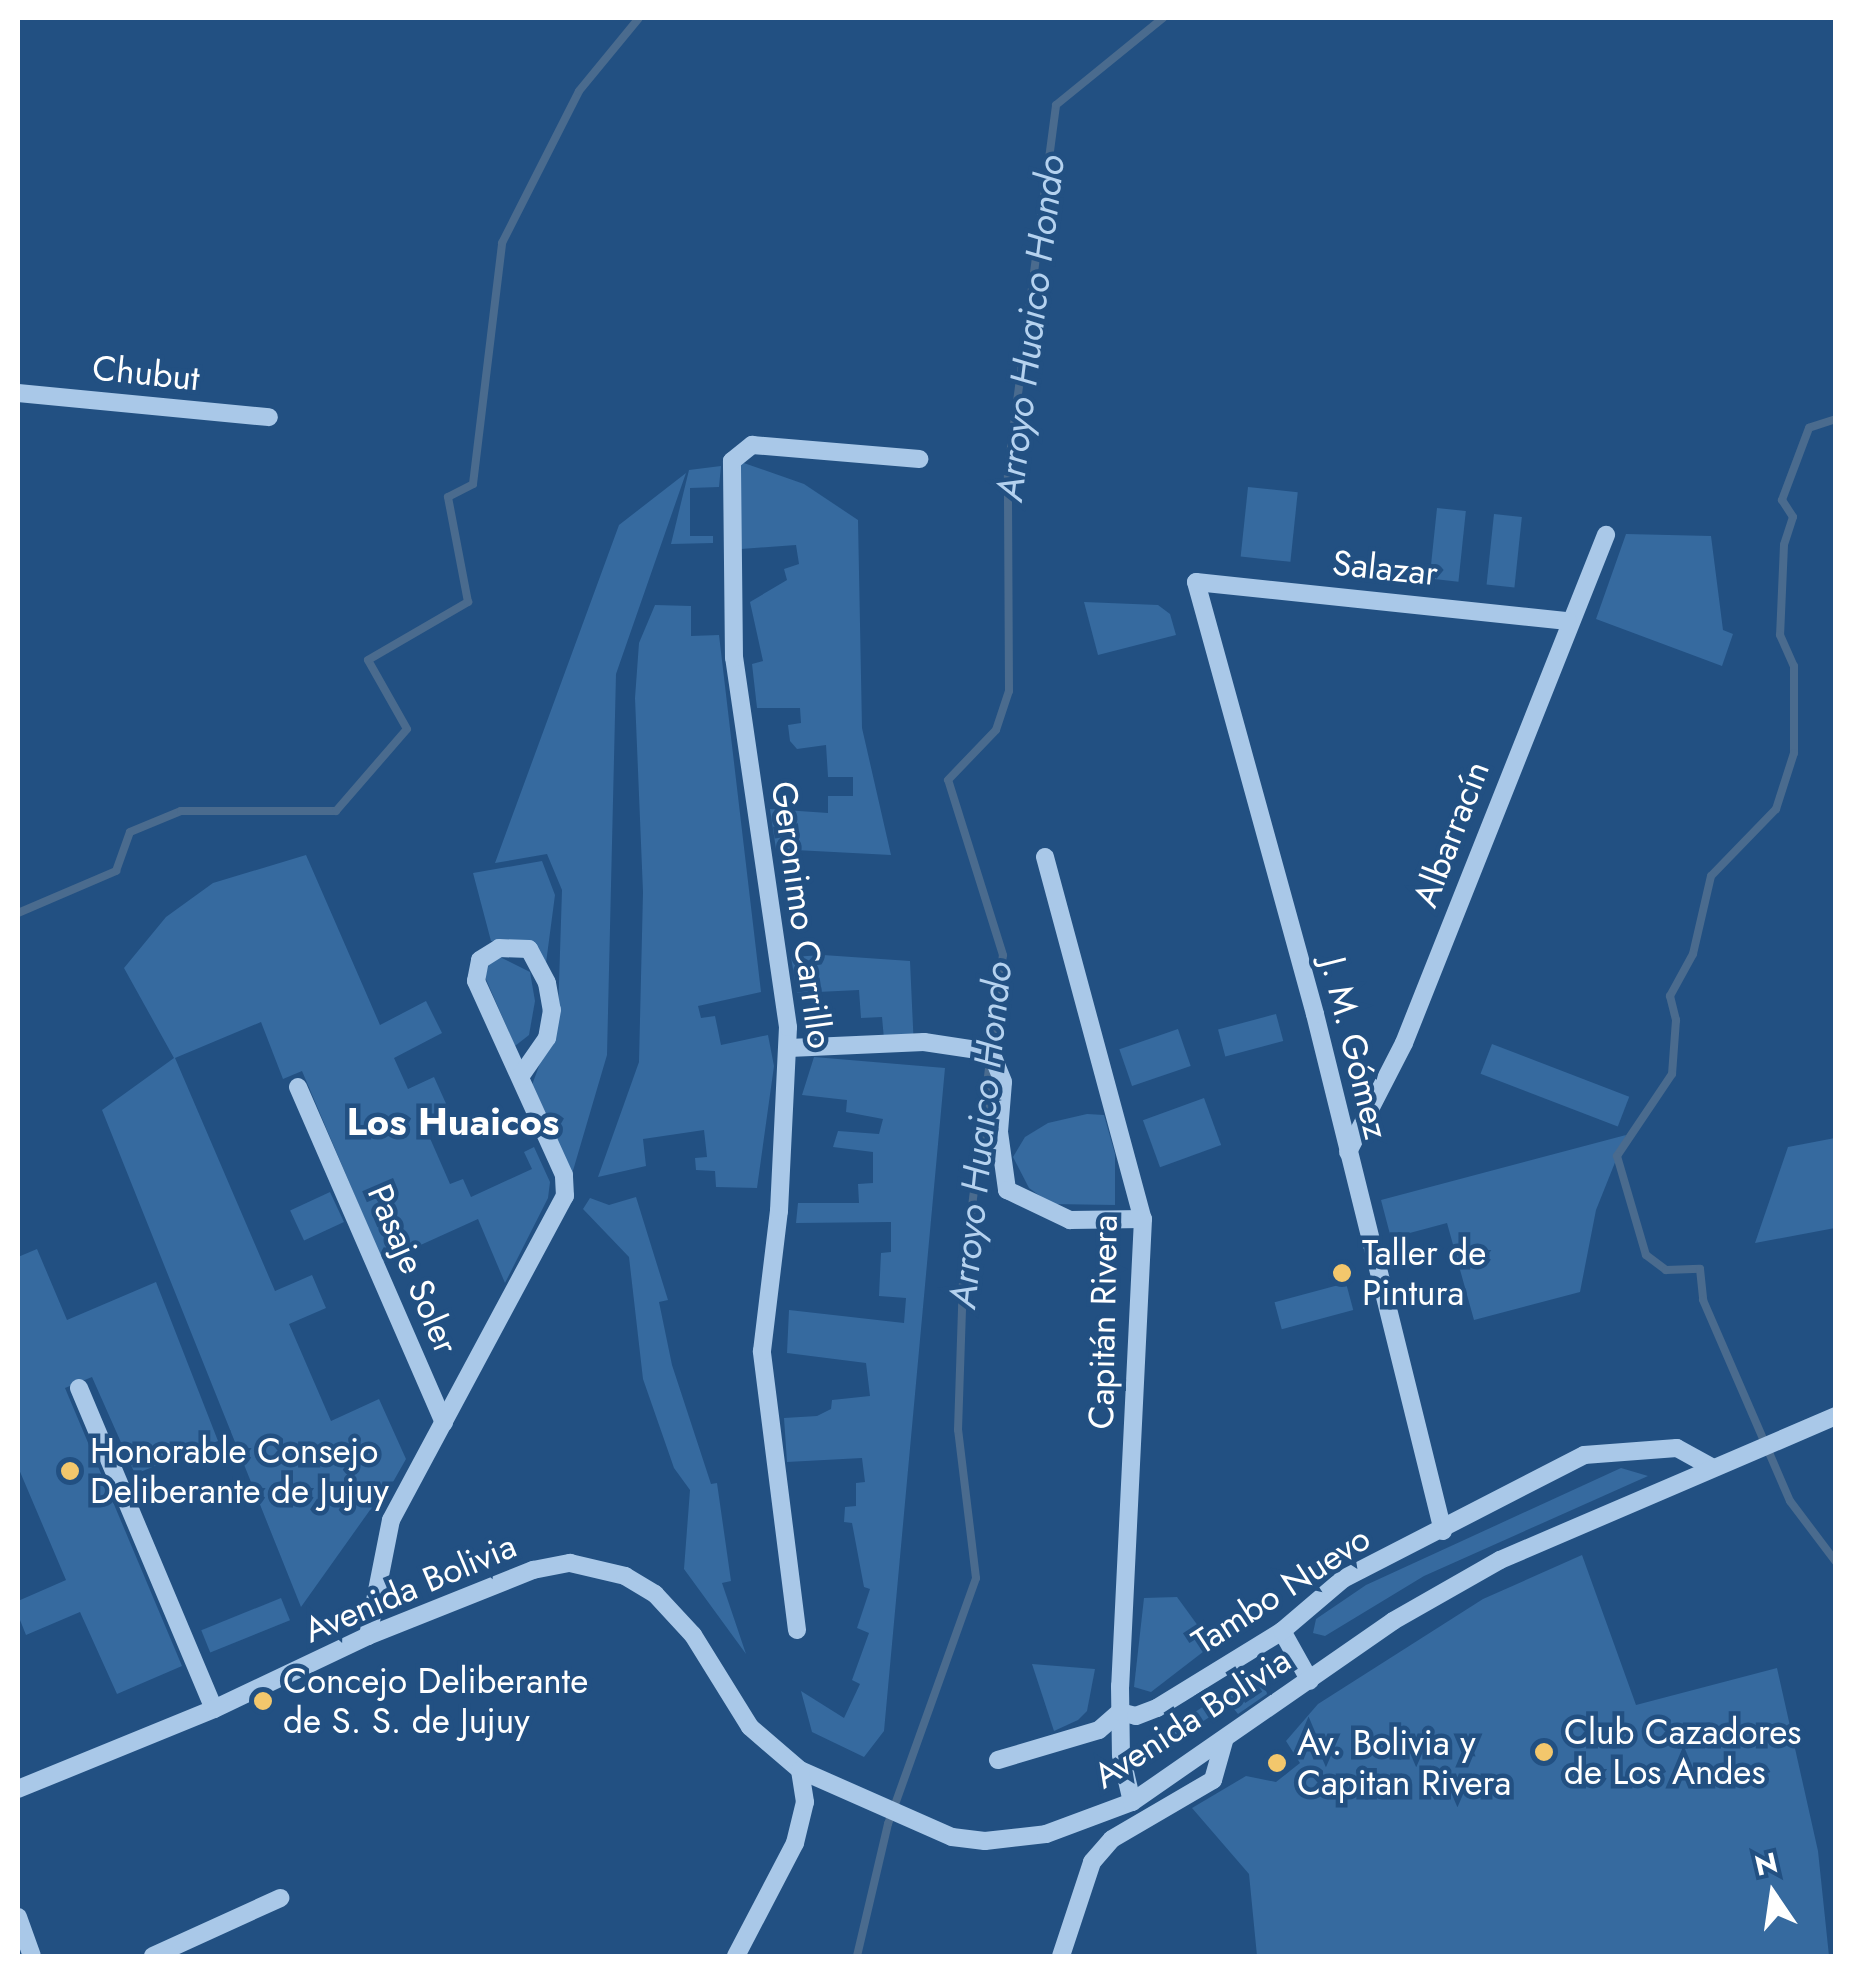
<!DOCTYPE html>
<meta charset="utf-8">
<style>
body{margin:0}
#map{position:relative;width:1853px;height:1974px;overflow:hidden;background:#225082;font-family:Jost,sans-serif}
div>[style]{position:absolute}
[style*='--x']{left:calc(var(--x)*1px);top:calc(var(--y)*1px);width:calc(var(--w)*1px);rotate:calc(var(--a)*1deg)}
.green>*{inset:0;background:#366a9f;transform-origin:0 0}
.stream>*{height:8px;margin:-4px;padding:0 4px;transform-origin:4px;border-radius:4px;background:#4a6b8e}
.minor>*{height:18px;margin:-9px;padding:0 9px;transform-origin:9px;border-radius:9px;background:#a9c8e8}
.dots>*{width:28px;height:28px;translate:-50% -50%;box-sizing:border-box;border:5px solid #225082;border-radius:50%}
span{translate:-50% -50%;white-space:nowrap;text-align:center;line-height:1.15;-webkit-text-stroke:9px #225082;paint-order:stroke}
.street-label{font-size:35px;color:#fff}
.poi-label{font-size:35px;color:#fff}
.left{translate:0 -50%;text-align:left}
.water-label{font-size:38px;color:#b5d2ef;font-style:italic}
.neighbourhood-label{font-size:38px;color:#fff;font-weight:700}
.frame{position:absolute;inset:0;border:20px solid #fff;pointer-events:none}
.north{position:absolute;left:1723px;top:1844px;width:100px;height:100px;-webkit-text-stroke:8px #225082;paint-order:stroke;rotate:347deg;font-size:28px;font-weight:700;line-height:40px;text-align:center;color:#fff}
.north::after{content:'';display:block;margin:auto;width:35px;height:45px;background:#fff;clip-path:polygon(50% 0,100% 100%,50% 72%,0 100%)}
</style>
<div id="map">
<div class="green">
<i style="clip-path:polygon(738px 461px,804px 484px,858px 520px,862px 728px,891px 855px,776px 849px,770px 809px,828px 813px,828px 796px,853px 796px,853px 777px,828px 777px,826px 745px,797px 749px,790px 741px,788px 725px,801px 723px,800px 708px,757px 708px,752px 664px,763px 661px,750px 602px,787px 580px,784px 569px,799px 564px,796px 545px,741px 549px)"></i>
<i style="clip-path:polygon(721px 466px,719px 487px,690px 488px,690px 536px,713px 536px,713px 543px,671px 544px,689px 470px)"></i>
<i style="clip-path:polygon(686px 473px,616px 674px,607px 1055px,572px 1174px,532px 1085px,558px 1014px,562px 890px,547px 854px,495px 863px,619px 525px)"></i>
<i style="left:1248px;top:487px;width:50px;height:70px;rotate:6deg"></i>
<i style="left:1437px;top:508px;width:29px;height:71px;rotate:6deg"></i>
<i style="left:1494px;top:514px;width:28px;height:71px;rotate:6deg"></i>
<i style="clip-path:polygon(1626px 534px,1711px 536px,1723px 630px,1733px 634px,1722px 666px,1596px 619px)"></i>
<i style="clip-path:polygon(1084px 602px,1158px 605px,1170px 614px,1176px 635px,1098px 655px)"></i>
<i style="clip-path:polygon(655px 605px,691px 606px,691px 636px,719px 635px,761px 992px,698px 1006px,701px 1018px,715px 1016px,721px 1045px,768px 1035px,774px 1066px,757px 1188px,716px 1187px,715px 1171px,696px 1170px,695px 1158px,707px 1157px,704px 1130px,643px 1139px,646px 1166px,598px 1177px,639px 1062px,643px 892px,635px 698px,639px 643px)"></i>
<i style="clip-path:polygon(306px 855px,380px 1025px,426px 1001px,442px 1033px,394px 1058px,408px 1089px,434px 1077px,448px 1108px,422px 1120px,450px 1184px,463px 1179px,471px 1197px,532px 1169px,524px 1152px,534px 1147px,550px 1182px,548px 1198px,505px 1283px,478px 1219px,383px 1262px,302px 1071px,283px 1079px,261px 1022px,175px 1058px,275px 1291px,312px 1275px,326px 1308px,289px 1324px,331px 1421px,379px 1399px,406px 1459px,380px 1505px,370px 1510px,301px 1607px,102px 1110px,174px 1058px,124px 968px,166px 917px,213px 883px)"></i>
<i style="clip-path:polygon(542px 861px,555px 895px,546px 963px,507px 941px,491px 941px,473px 873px)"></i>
<i style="clip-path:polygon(823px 955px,910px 961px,914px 1049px,885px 1050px,882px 1017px,861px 1018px,859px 990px,797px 993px,791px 957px)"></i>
<i style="clip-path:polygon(500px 957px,530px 972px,535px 1001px,529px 1035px,515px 1046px,485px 977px,490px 961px)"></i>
<i style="left:1276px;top:1014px;width:28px;height:60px;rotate:75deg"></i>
<i style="left:1178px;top:1029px;width:39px;height:62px;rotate:71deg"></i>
<i style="left:1492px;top:1044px;width:147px;height:32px;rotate:21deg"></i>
<i style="clip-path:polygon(814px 1057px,945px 1068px,884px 1731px,864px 1757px,812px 1732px,801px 1691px,844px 1718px,860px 1684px,852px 1680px,869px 1633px,857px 1628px,870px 1589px,864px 1587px,852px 1523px,844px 1522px,845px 1507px,856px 1506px,856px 1483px,865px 1482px,862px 1458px,787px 1462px,784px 1418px,817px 1416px,831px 1409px,832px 1400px,870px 1396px,866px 1363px,787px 1353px,789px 1310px,904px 1323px,906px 1298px,879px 1296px,881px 1253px,891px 1252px,891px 1222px,796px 1223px,798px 1203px,859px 1203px,858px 1184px,873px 1183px,873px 1152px,833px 1147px,838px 1131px,879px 1134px,883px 1119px,846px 1112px,847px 1100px,802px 1095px)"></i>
<i style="left:1204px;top:1098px;width:50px;height:65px;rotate:70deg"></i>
<i style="clip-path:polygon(1087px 1114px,1104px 1115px,1115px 1154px,1115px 1205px,1051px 1204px,1029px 1188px,1013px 1157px,1025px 1137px,1048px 1123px)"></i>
<i style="clip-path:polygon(1626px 1135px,1596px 1210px,1580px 1292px,1474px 1320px,1447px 1223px,1391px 1238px,1381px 1200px)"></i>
<i style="clip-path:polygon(1835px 1138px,1835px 1228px,1755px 1243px,1788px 1147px)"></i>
<i style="left:330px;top:1192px;width:33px;height:44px;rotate:65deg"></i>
<i style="clip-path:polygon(636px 1197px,668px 1300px,659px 1302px,672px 1365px,711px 1484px,717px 1483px,731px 1581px,722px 1583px,746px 1654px,684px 1569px,690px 1490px,674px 1468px,643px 1379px,629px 1257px,583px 1209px,590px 1198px,609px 1205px)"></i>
<i style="clip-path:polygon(37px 1249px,67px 1320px,156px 1282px,218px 1441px,135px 1474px,92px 1377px,65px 1388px,182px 1666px,117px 1694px,80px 1612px,26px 1635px,18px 1615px,18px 1601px,66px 1580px,18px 1467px,18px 1257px)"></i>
<i style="left:1346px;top:1283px;width:28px;height:74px;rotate:75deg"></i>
<i style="clip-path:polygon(1621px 1468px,1648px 1476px,1424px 1576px,1325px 1636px,1313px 1633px,1316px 1619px,1366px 1585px)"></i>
<i style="clip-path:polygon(1582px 1555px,1636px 1705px,1777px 1668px,1818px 1851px,1829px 1956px,1257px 1956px,1249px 1874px,1192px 1808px,1246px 1776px,1276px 1782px,1300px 1763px,1286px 1741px,1318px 1704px,1483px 1599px)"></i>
<i style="clip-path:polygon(1177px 1597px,1212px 1645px,1151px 1692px,1134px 1687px,1144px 1598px)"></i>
<i style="left:281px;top:1598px;width:24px;height:86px;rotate:68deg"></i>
<i style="clip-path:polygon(1032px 1664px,1095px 1669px,1087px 1711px,1078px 1720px,1054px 1731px)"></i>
<i style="clip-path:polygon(1261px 1667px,1267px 1694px,1238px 1714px,1230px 1704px,1139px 1762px,1138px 1751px)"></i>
</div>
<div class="stream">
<i style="--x:1836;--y:419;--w:28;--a:162"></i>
<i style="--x:1809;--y:428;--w:77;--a:110.6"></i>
<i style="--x:1782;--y:500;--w:20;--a:57"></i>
<i style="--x:1793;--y:517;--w:29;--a:108"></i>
<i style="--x:1784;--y:545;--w:90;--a:92.5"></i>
<i style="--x:1780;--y:635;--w:34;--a:66"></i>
<i style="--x:1794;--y:666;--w:87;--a:90"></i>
<i style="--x:1794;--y:753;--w:59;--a:107.8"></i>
<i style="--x:1776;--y:809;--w:93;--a:134.1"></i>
<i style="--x:1711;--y:876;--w:80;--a:103"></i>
<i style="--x:1693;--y:954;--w:48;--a:118.7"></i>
<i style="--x:1670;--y:996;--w:25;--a:76"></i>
<i style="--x:1676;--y:1020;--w:54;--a:94.2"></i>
<i style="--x:1672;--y:1074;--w:99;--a:123.9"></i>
<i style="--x:1617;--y:1156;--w:103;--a:73.7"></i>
<i style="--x:1646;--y:1255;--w:25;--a:37"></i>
<i style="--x:1666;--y:1270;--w:34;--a:-2"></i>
<i style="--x:1700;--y:1269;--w:31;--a:84"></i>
<i style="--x:1703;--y:1300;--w:219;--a:66.6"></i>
<i style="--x:1790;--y:1501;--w:76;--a:53"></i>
<i style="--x:18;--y:913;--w:107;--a:-23.2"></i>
<i style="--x:116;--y:871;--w:41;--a:-70.3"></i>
<i style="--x:130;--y:832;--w:55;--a:-22.4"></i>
<i style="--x:181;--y:811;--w:155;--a:0"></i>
<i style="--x:336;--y:811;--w:108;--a:-49.1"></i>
<i style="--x:407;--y:729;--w:79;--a:-119.5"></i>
<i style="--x:368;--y:660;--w:116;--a:-30.1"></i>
<i style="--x:468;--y:602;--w:107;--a:-100.8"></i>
<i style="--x:448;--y:497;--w:28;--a:-27"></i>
<i style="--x:473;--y:484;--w:243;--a:-83.1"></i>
<i style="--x:502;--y:243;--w:170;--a:-63.1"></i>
<i style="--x:579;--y:91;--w:94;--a:-50.6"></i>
<i style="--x:857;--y:1956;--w:136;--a:-76.8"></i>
<i style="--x:888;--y:1824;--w:261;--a:-70.3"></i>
<i style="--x:976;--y:1578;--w:149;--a:-96.9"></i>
<i style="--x:958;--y:1430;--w:150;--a:-88.1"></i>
<i style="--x:963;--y:1280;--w:327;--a:-83"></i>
<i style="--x:1003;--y:955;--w:183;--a:-107.4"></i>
<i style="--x:948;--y:780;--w:69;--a:-46.2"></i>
<i style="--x:996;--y:730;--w:41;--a:-71.6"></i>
<i style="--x:1009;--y:691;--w:221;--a:-90.3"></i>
<i style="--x:1008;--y:470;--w:368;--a:-82.5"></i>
<i style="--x:1056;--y:105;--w:138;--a:-39.1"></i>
</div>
<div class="minor">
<i style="--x:18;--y:393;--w:252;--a:5.5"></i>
<i style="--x:1045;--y:857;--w:375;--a:74.9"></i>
<i style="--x:1143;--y:1219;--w:468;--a:92.8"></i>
<i style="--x:1120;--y:1686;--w:69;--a:89.2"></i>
<i style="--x:1121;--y:1755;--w:48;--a:76.8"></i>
<i style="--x:789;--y:1048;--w:135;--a:-2.5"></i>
<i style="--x:924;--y:1042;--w:68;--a:8.5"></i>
<i style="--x:991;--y:1052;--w:32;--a:68"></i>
<i style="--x:1003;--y:1082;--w:50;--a:94.6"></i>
<i style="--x:999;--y:1132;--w:59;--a:82.1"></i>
<i style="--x:1007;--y:1190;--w:70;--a:25.5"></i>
<i style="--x:1070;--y:1220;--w:73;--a:-0.8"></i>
<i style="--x:298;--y:1087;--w:366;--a:66.5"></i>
<i style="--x:1348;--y:1152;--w:123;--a:-62.8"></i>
<i style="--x:1404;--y:1043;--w:547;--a:-68.32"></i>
<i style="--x:79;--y:1388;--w:348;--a:67.2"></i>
<i style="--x:1443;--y:1531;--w:533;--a:-103.91"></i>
<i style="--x:1315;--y:1014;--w:448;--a:-105.4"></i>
<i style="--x:1196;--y:582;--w:374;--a:6"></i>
<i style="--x:797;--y:1630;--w:281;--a:-97.2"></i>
<i style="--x:762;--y:1351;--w:141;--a:-83.1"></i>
<i style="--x:779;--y:1211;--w:184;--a:-87.2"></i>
<i style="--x:788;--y:1027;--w:373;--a:-98.3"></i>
<i style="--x:734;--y:658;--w:197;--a:-90.6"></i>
<i style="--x:732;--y:461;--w:26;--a:-39"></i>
<i style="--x:752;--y:445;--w:168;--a:4.8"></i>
<i style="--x:1282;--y:1631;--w:57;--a:60.8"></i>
<i style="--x:368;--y:1636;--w:118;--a:-78.8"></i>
<i style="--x:391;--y:1520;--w:368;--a:-61.8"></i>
<i style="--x:565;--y:1196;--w:21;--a:-93"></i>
<i style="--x:564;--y:1175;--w:213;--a:-114.4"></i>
<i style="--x:476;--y:981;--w:21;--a:-79"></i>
<i style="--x:480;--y:960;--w:22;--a:-32"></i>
<i style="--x:499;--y:948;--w:30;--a:2"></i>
<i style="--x:529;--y:949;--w:38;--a:62"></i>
<i style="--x:547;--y:983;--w:27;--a:80"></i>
<i style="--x:552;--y:1010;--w:28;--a:100"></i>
<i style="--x:547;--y:1038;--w:47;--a:124.7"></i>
<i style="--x:998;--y:1760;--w:105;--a:-16.5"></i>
<i style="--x:1099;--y:1730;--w:28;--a:-41"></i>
<i style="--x:1120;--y:1712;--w:16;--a:14"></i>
<i style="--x:1136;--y:1716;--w:22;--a:-21"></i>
<i style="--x:1157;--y:1708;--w:147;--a:-31.6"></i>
<i style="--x:1282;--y:1631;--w:80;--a:-40.4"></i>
<i style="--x:1343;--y:1579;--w:271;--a:-27.2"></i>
<i style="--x:1584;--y:1455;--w:93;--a:-4.3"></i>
<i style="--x:1677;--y:1448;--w:39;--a:29"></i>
<i style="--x:18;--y:1789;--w:212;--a:-22.2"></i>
<i style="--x:214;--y:1709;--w:170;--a:-25.4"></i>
<i style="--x:368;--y:1636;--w:178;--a:-21.8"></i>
<i style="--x:533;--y:1570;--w:38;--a:-11"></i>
<i style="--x:570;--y:1563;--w:57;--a:13.3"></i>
<i style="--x:625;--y:1576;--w:35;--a:31"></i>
<i style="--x:655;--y:1594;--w:56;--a:47.2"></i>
<i style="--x:693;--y:1635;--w:108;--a:58.2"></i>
<i style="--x:750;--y:1727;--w:66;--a:40.7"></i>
<i style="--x:800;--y:1770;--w:166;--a:23.8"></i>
<i style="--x:952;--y:1837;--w:33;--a:7"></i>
<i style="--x:985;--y:1841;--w:61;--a:-6.5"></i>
<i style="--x:1046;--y:1834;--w:92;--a:-20.4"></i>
<i style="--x:1132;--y:1802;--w:318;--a:-34.7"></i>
<i style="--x:1393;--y:1621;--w:123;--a:-29.7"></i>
<i style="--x:1500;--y:1560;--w:366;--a:-23.2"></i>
<i style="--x:18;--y:1917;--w:41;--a:70.3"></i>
<i style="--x:153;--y:1956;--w:140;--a:-24.5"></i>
<i style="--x:736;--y:1956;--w:127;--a:-62.4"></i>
<i style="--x:795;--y:1843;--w:42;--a:-76.3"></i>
<i style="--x:805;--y:1802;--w:32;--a:-99"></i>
<i style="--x:1061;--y:1956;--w:99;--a:-71.7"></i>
<i style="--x:1092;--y:1862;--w:30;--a:-49"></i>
<i style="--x:1112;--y:1839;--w:117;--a:-30.3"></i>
<i style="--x:1213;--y:1780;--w:41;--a:-74.2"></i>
</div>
<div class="dots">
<i style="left:1342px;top:1273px;background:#f3c76c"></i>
<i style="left:70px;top:1471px;background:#f3c76c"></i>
<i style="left:263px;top:1701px;background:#f3c76c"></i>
<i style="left:1544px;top:1752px;background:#f3c76c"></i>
<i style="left:1277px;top:1763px;background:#f3c76c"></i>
</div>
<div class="street-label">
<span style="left:146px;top:373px;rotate:6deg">Chubut</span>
<span style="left:1385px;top:568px;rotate:6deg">Salazar</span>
<span style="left:1451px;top:834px;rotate:-69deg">Albarracín</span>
<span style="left:802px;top:915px;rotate:82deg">Geronimo Carrillo</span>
<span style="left:1355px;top:1048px;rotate:76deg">J. M. Gómez</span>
<span style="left:413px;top:1269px;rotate:67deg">Pasaje Soler</span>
<span style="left:1103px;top:1322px;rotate:-89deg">Capitán Rivera</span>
<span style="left:410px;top:1588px;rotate:-23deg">Avenida Bolivia</span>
<span style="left:1281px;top:1590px;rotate:-33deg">Tambo Nuevo</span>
<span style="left:1192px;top:1718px;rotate:-33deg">Avenida Bolivia</span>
</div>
<div class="poi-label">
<span class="left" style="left:1362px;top:1273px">Taller de<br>Pintura</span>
<span class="left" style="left:90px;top:1471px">Honorable Consejo<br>Deliberante de Jujuy</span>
<span class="left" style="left:283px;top:1701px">Concejo Deliberante<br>de S. S. de Jujuy</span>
<span class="left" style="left:1564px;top:1752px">Club Cazadores<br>de Los Andes</span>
<span class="left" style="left:1297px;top:1763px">Av. Bolivia y<br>Capitan Rivera</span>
</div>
<div class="water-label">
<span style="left:1030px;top:328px;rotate:-83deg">Arroyo Huaico Hondo</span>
<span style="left:980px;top:1135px;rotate:-84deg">Arroyo Huaico Hondo</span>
</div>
<div class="neighbourhood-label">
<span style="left:453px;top:1122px">Los Huaicos</span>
</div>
<div class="frame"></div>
<div class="north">N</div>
</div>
